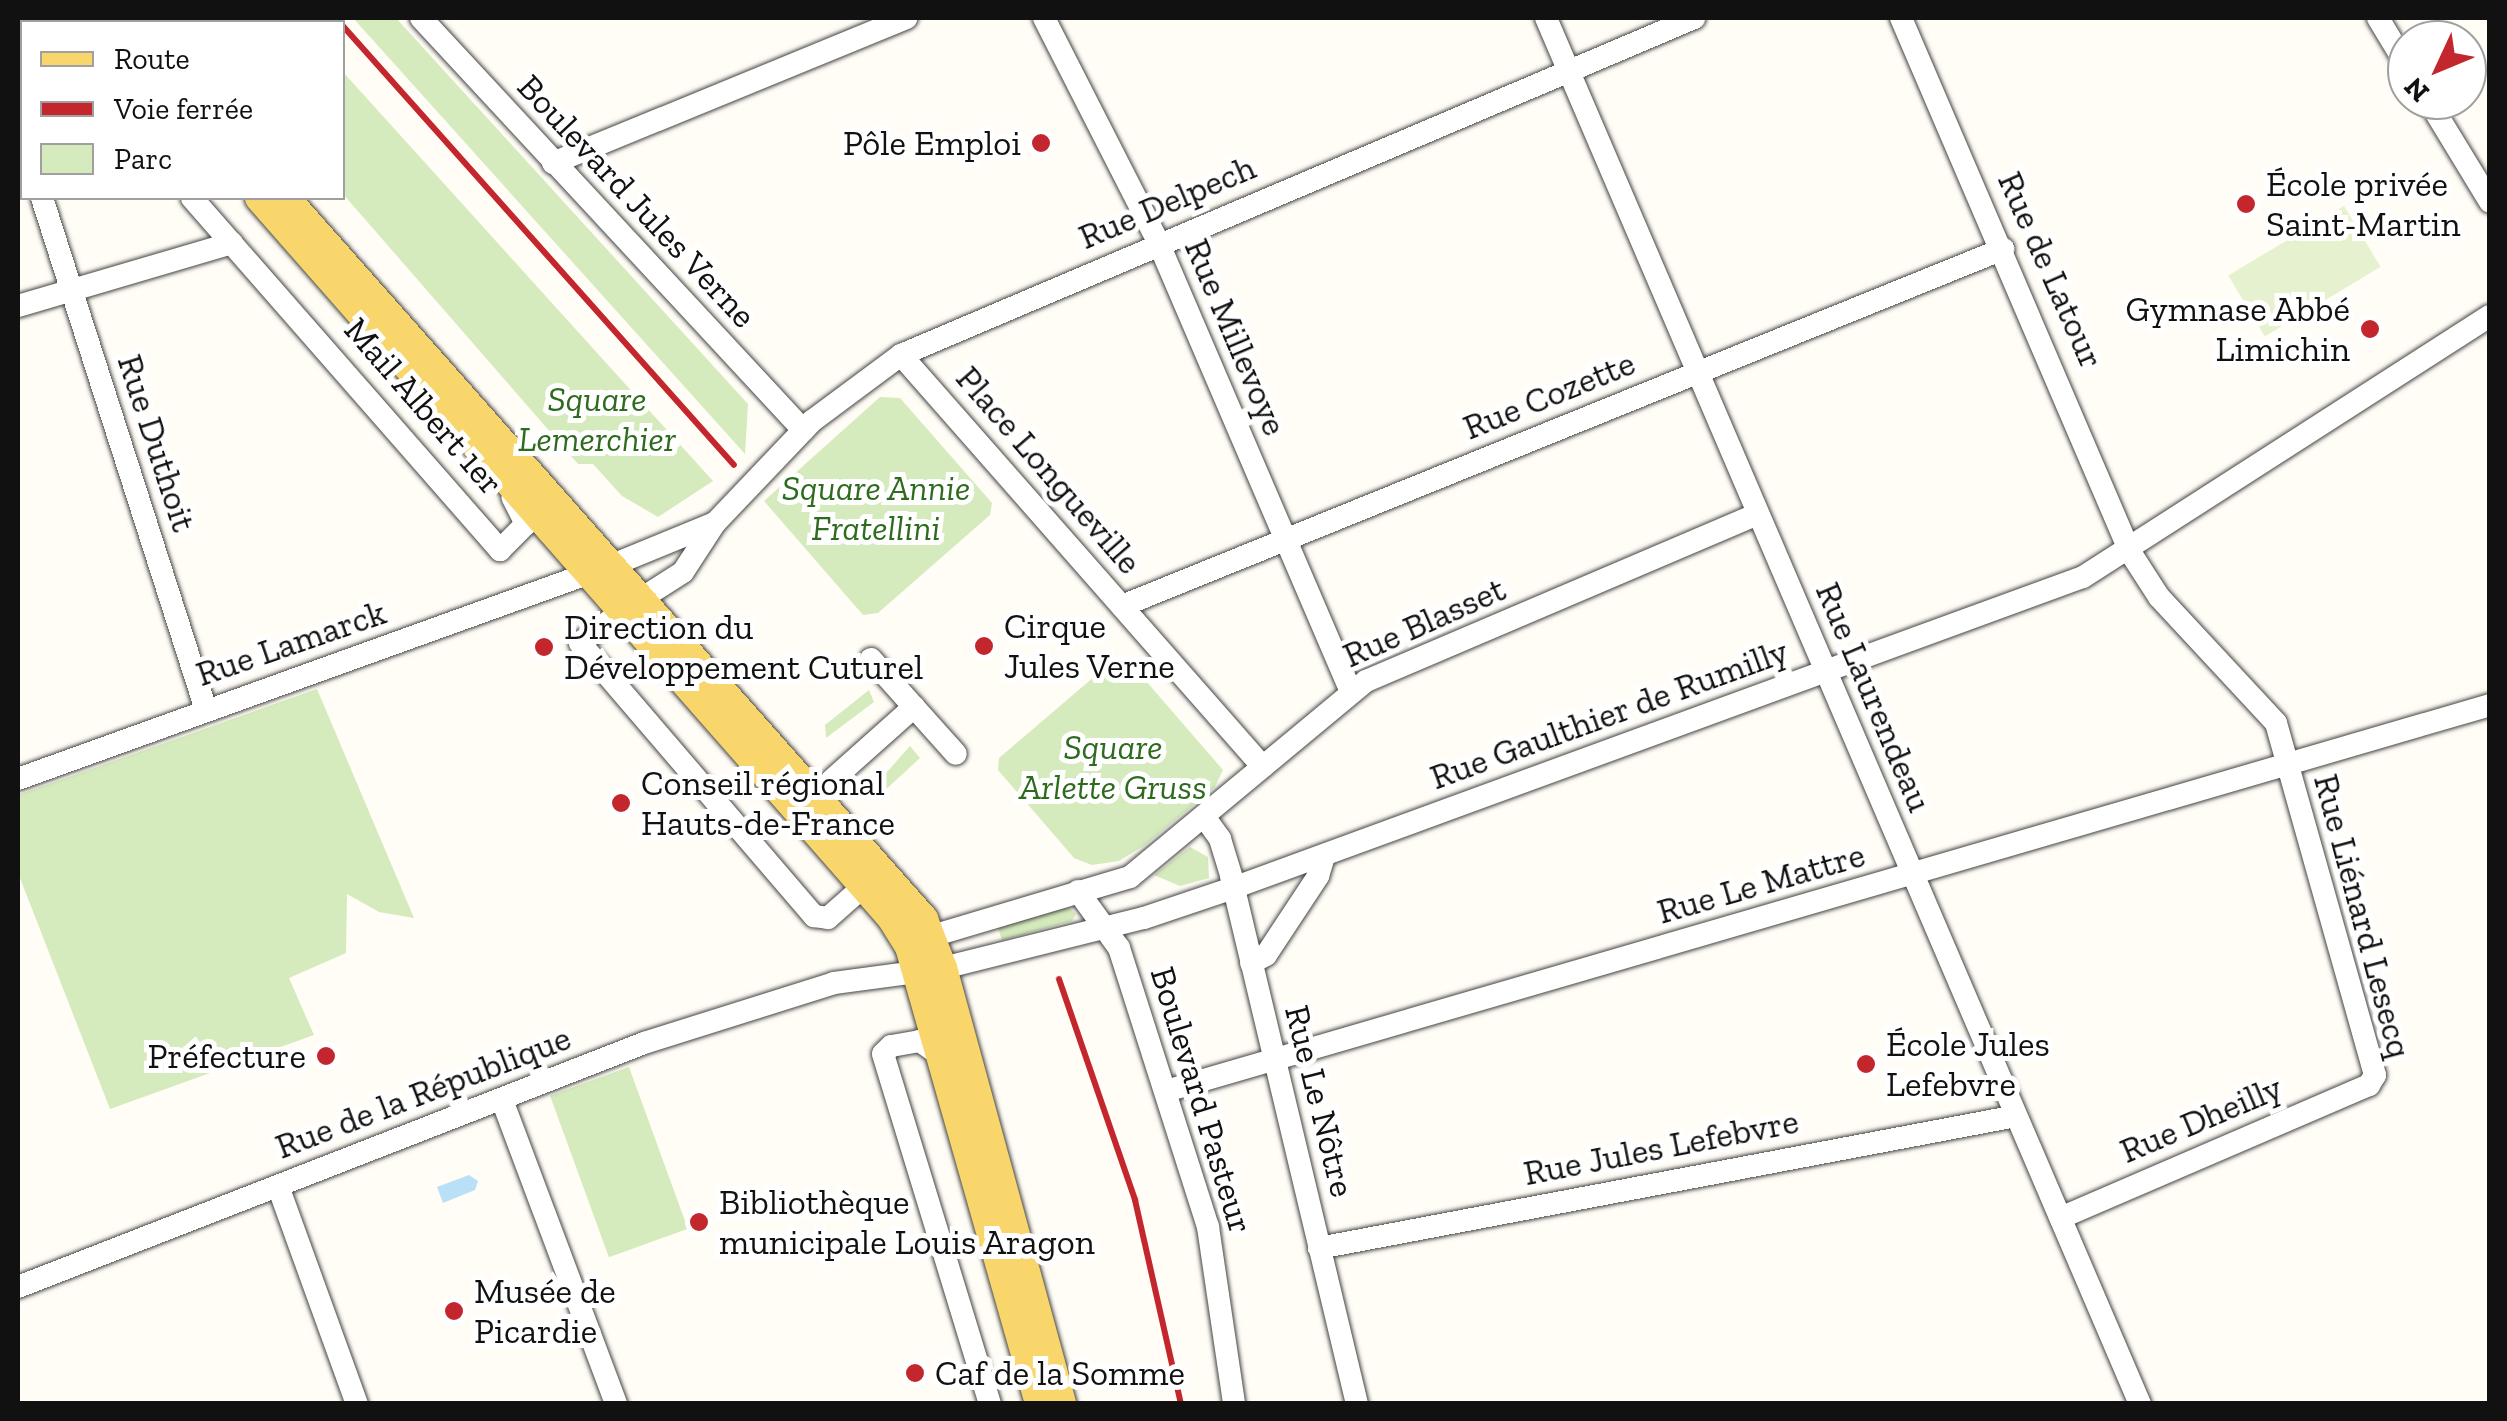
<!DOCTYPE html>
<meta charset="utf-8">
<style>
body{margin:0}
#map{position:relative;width:2507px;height:1421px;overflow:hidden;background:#fffdf5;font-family:"Zilla Slab",serif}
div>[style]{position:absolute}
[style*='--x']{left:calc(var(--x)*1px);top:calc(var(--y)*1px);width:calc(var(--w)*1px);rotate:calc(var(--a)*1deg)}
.green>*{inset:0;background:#d5ebbd;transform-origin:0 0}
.pitch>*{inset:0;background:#e6f2cf;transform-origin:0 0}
.water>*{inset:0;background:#b9e0f7}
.roads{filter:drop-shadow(0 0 2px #444) drop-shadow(0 0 2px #444)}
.minor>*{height:22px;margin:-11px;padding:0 11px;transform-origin:11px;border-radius:11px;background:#fff}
.major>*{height:28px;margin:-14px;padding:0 14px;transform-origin:14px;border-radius:14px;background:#f9d66b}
.rail>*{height:6px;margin:-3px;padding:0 3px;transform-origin:3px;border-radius:3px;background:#c4262e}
.dots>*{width:28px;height:28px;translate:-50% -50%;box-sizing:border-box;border:5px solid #fff;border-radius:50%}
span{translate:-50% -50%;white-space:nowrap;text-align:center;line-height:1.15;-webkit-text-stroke:10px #fff;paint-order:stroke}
.poi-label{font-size:35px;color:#111}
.right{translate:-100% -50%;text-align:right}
.left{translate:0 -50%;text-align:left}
.street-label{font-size:35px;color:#111}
.park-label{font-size:35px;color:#2f6b1f;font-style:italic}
.frame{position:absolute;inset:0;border:20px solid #111;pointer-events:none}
.legend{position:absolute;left:20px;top:20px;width:325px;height:180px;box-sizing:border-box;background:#fff;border:2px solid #a0a0a0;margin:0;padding:12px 18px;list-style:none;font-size:30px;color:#111}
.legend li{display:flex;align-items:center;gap:20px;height:50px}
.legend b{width:50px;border:2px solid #a0a0a0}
.north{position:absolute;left:2387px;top:20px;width:100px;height:100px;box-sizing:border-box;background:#fff;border:2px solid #a0a0a0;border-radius:50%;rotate:226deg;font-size:28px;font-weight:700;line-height:40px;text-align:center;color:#111}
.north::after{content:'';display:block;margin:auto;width:35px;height:45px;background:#c4262e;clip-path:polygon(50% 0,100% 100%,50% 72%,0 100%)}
</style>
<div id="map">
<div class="green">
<i style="clip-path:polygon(353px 18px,396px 18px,748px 404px,745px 454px)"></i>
<i style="clip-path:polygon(343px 72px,713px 481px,658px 517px,622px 496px,593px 464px,578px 464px,343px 194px)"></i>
<i style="clip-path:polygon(880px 397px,900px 398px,992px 503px,990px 515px,878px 613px,863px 615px,764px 501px)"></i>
<i style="clip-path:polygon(1126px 658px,1223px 770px,1215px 787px,1145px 845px,1119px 861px,1092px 865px,1074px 858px,998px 770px,999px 758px,1115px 659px)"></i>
<i style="clip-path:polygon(317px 689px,414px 918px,379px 912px,347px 894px,346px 953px,289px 978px,314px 1035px,244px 1060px,226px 1058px,224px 1068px,110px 1109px,18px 873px,18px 795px)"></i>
<i style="clip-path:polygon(869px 690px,874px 702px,826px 738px,825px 725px)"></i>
<i style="clip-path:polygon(910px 746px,920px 758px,882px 793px,871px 790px)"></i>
<i style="clip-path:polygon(1190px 847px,1208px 857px,1209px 878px,1180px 886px,1154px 875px)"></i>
<i style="clip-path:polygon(1068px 907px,1076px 914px,1072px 921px,1002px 940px,998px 928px)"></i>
<i style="left:629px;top:1067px;width:172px;height:84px;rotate:70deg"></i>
</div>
<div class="pitch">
<i style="left:2344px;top:206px;width:71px;height:135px;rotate:59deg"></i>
</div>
<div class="water">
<i style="clip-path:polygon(469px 1175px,478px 1181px,475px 1190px,443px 1203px,437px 1187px)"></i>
</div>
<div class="roads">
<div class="minor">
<i style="--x:34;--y:18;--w:6;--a:45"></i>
<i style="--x:421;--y:18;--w:562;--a:47.16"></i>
<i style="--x:1044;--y:18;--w:254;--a:63"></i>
<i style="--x:1159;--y:244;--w:486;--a:66.8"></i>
<i style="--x:1546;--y:18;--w:1508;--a:66.8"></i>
<i style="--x:1901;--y:18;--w:581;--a:66.79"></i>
<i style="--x:2130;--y:552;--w:54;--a:57.2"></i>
<i style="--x:2159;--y:597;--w:172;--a:47.1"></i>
<i style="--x:2276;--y:723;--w:366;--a:74.3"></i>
<i style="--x:2375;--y:1075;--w:12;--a:121"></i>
<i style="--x:2369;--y:1085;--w:336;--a:156.7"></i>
<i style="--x:2378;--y:18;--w:56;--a:58.9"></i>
<i style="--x:271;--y:22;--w:7;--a:-34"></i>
<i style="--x:2428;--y:100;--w:119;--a:58.7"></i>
<i style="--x:18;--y:120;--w:16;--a:76"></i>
<i style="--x:553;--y:163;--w:382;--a:-22.3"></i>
<i style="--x:42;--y:198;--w:538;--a:72.24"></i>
<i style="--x:192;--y:198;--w:468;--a:48.8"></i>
<i style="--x:500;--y:550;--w:37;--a:-45"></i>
<i style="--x:526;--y:524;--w:30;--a:-117"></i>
<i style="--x:18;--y:306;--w:223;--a:-16.4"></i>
<i style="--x:901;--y:355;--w:548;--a:48.7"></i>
<i style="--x:615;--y:564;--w:108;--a:-22.3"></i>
<i style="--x:644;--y:597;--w:46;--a:-32.7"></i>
<i style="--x:683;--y:572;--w:59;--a:-56.9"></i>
<i style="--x:715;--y:523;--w:141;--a:-46.4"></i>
<i style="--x:812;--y:421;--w:111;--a:-36.6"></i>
<i style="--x:901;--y:355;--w:862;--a:-23.02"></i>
<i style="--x:1122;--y:606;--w:951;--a:-22.06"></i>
<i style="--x:621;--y:612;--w:51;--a:142.9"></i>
<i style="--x:580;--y:643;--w:360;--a:49.4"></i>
<i style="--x:814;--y:916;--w:14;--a:8"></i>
<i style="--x:828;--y:918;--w:47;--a:-41.5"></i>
<i style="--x:871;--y:659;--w:127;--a:48.2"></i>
<i style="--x:18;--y:779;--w:605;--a:-19.81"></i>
<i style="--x:832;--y:780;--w:110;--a:-41.7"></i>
<i style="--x:1205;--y:818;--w:26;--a:54"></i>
<i style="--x:1220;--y:839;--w:39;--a:73"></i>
<i style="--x:1231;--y:876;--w:543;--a:76.58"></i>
<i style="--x:1078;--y:891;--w:70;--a:54.3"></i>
<i style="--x:1119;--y:948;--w:293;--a:72.3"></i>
<i style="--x:1208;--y:1227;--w:179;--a:81.6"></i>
<i style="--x:932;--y:936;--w:207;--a:-16.6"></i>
<i style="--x:1130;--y:877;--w:307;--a:-39.7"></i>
<i style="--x:1366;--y:681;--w:426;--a:-23.1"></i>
<i style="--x:1251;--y:963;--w:17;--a:-28"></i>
<i style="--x:1266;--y:955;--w:95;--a:-56.6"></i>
<i style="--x:1318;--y:876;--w:21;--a:-73"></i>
<i style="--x:943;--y:968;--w:207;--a:-14"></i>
<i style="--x:1144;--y:918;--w:94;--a:-18.6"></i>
<i style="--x:1233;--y:888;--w:905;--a:-20.1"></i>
<i style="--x:2083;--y:577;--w:483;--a:-32.7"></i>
<i style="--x:937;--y:1053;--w:21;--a:-145"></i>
<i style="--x:920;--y:1041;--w:29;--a:170"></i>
<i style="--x:891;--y:1046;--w:11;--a:135"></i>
<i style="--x:883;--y:1054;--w:366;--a:73"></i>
<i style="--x:1166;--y:1091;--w:1379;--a:-16.25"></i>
<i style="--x:502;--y:1100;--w:325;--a:69.4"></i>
<i style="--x:278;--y:1186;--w:232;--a:70.1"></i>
<i style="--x:1319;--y:1248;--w:709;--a:-10.72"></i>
<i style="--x:18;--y:1287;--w:672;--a:-21.29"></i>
<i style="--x:644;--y:1043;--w:199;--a:-17.5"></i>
<i style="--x:834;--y:983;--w:83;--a:-7.6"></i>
</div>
<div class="major">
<i style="--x:101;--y:18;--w:6;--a:39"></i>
<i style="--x:138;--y:18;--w:6;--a:39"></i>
<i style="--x:259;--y:198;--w:958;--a:48.72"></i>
<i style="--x:891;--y:918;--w:34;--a:58"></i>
<i style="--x:909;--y:947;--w:475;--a:74.1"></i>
<i style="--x:286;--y:198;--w:963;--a:48.49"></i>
<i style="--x:924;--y:919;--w:53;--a:68.8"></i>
<i style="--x:943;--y:968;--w:452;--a:74.7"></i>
</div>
</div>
<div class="rail">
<i style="--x:321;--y:18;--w:6;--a:39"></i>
<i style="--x:342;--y:25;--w:589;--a:48.3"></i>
<i style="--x:1059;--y:979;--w:234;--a:71"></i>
<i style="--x:1135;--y:1200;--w:209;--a:77.3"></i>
</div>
<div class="dots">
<i style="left:1041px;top:143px;background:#c4262e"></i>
<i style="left:2246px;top:204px;background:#c4262e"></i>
<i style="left:2370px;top:329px;background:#c4262e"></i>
<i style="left:984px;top:646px;background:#c4262e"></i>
<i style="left:544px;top:647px;background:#c4262e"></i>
<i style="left:621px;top:803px;background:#c4262e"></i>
<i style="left:326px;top:1056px;background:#c4262e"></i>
<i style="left:1866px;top:1064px;background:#c4262e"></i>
<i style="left:699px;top:1222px;background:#c4262e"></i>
<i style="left:454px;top:1311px;background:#c4262e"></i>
<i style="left:915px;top:1373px;background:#c4262e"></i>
</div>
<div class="poi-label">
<span class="right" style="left:1021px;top:143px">Pôle Emploi</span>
<span class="left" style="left:2266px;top:204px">École privée<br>Saint-Martin</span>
<span class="right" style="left:2350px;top:329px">Gymnase Abbé<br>Limichin</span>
<span class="left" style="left:1004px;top:646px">Cirque<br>Jules Verne</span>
<span class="left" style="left:564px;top:647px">Direction du<br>Développement Cuturel</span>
<span class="left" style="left:641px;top:803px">Conseil régional<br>Hauts-de-France</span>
<span class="left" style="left:1886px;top:1064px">École Jules<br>Lefebvre</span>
<span class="right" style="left:306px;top:1056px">Préfecture</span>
<span class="left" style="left:719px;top:1222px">Bibliothèque<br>municipale Louis Aragon</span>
<span class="left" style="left:474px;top:1311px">Musée de<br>Picardie</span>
<span class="left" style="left:935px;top:1373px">Caf de la Somme</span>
</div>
<div class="street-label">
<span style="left:637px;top:201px;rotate:47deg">Boulevard Jules Verne</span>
<span style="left:1167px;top:202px;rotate:-23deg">Rue Delpech</span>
<span style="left:2051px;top:270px;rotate:66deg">Rue de Latour</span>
<span style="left:1236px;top:337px;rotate:67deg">Rue Millevoye</span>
<span style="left:1549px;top:395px;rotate:-22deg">Rue Cozette</span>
<span style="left:424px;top:406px;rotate:49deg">Mail Albert 1er</span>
<span style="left:157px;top:443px;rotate:72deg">Rue Duthoit</span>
<span style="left:1049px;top:470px;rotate:49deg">Place Longueville</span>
<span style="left:1424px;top:622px;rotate:-24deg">Rue Blasset</span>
<span style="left:291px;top:643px;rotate:-19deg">Rue Lamarck</span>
<span style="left:1874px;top:697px;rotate:67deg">Rue Laurendeau</span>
<span style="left:1609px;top:714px;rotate:-20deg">Rue Gaulthier de Rumilly</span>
<span style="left:1761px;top:883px;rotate:-16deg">Rue Le Mattre</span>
<span style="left:2363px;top:916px;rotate:75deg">Rue Liénard Lesecq</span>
<span style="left:423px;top:1092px;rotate:-21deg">Rue de la République</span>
<span style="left:1202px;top:1100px;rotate:73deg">Boulevard Pasteur</span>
<span style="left:1320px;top:1101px;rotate:76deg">Rue Le Nôtre</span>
<span style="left:2201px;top:1119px;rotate:-23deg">Rue Dheilly</span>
<span style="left:1661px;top:1147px;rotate:-11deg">Rue Jules Lefebvre</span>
</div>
<div class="park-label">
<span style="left:597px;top:419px">Square<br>Lemerchier</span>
<span style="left:876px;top:508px">Square Annie<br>Fratellini</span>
<span style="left:1113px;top:767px">Square<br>Arlette Gruss</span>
</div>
<div class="frame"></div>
<ul class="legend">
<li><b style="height:12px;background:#f9d66b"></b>Route</li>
<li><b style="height:12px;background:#c4262e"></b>Voie ferrée</li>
<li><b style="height:28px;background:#d5ebbd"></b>Parc</li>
</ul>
<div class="north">N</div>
</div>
